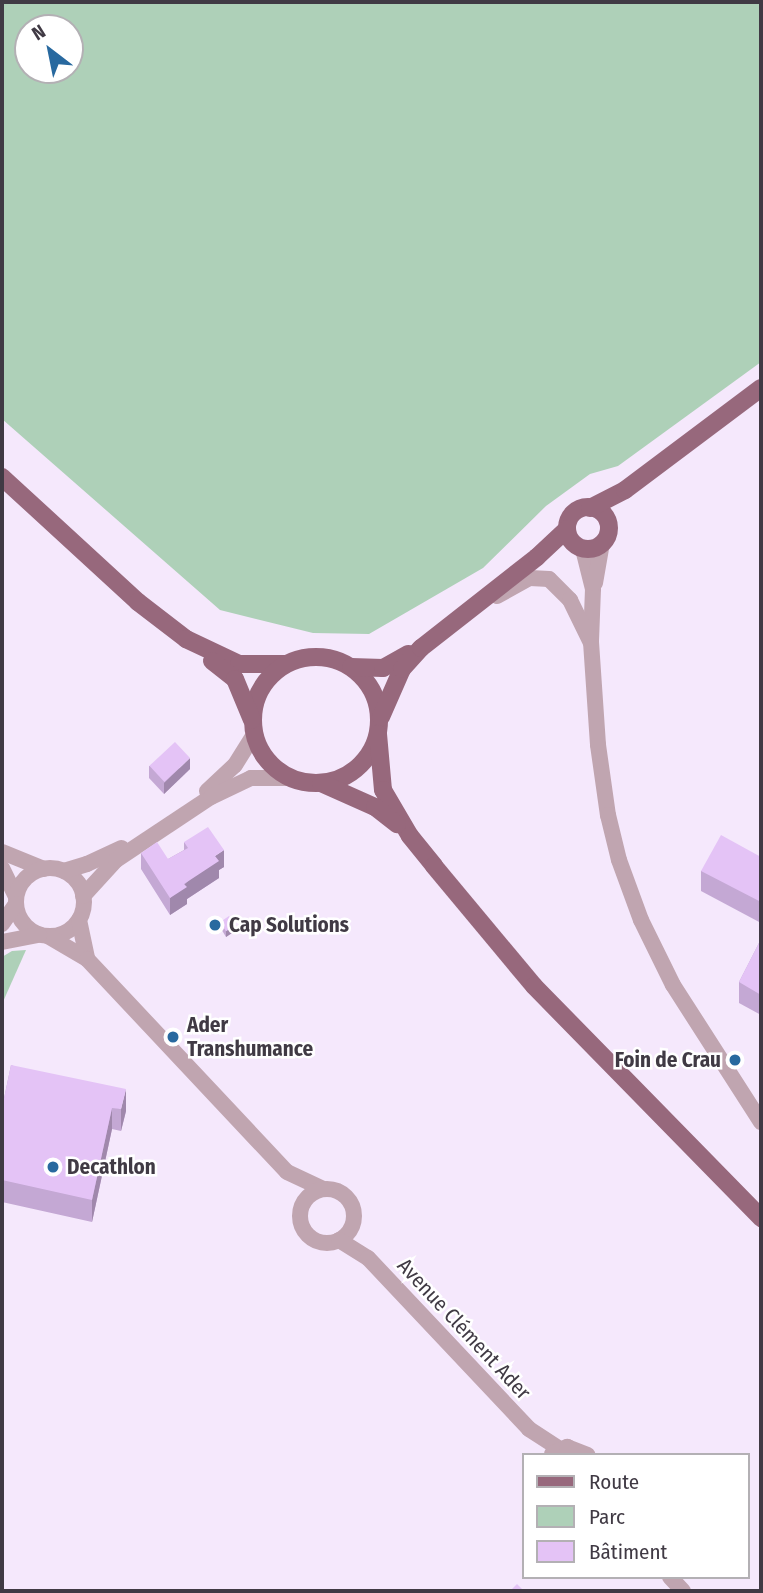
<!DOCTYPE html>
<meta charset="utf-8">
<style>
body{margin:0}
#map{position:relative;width:763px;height:1593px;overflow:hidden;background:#f5e8fc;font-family:"Fira Sans Condensed",sans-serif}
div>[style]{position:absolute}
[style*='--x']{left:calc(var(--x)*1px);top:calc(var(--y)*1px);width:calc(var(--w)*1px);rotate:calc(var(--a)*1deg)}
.green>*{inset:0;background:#aed0b8}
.minor>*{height:16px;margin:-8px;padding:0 8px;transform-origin:8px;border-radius:8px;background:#c0a5b0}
.minor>.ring{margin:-8px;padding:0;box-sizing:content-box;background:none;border:16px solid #c0a5b0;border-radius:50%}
.major>*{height:18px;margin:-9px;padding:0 9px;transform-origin:9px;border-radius:9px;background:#97687c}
.major>.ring{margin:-9px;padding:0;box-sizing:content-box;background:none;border:18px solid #97687c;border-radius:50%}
.wall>*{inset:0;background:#c4a8d4}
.shaded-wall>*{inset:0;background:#a088ac}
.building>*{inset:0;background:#e4c3f6;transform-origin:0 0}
.dots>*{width:19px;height:19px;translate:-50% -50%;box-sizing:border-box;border:4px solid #fff;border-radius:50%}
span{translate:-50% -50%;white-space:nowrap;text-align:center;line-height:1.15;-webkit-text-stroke:5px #fff;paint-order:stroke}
.poi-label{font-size:21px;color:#403a44;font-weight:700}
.left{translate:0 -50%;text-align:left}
.right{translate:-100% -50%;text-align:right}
.street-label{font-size:21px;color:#403a44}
.frame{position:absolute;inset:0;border:4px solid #403a44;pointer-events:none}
.legend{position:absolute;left:522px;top:1453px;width:228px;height:126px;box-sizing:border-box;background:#fff;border:2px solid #b3b0b4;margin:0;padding:9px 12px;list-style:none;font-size:21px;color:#403a44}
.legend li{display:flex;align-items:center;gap:14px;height:35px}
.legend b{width:35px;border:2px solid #b3b0b4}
.north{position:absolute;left:14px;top:14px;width:70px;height:70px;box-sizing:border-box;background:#fff;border:2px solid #b3b0b4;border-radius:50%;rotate:328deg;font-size:19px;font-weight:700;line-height:28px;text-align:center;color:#403a44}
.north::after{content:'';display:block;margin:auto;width:24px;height:32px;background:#28699f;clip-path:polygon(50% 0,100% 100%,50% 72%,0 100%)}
</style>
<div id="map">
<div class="green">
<i style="clip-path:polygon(evenodd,2px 2px,761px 2px,761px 362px,618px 466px,590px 474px,546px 506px,483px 568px,369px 634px,313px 633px,220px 610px,2px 419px,2px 2px,28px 28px,70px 28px,70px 70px,28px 70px,28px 28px)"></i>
<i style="clip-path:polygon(26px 950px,2px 1004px,2px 957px,12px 951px)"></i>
</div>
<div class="minor">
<i style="--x:583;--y:549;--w:41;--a:76"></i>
<i style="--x:593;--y:589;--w:53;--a:92.2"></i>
<i style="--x:591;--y:642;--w:103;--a:86.1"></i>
<i style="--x:598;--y:745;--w:71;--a:81.9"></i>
<i style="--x:608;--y:815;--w:46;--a:76.3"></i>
<i style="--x:619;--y:860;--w:64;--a:69.9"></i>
<i style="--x:641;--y:920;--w:72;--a:63.8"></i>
<i style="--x:673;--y:985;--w:163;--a:57.3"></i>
<i style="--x:595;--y:583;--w:41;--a:-80.1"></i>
<i style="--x:497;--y:596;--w:38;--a:-29"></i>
<i style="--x:530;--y:578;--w:19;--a:3"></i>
<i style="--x:549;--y:579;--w:30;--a:45"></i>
<i style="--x:570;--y:600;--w:46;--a:64"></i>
<i style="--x:207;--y:791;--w:38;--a:-43"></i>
<i style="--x:235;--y:765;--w:36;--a:-58"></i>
<i style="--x:2;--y:852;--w:45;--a:22"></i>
<i style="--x:2;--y:868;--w:32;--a:64"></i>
<i class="ring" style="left:16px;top:868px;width:52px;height:52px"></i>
<i style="--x:64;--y:871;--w:24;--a:-17"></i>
<i style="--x:87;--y:864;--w:38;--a:-25"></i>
<i style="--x:83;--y:896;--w:49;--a:-47.5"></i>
<i style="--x:116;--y:860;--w:114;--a:-33.6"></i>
<i style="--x:211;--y:797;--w:44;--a:-25.4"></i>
<i style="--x:251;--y:778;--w:39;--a:0"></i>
<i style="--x:79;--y:920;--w:40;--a:78"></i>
<i style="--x:2;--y:924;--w:24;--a:-55"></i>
<i style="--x:48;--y:936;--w:45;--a:30.5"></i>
<i style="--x:87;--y:959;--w:292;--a:46.8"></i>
<i style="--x:287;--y:1172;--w:40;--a:25"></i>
<i style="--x:2;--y:942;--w:38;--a:-11"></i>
<i class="ring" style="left:300px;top:1189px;width:38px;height:38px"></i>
<i style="--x:339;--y:1240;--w:34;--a:32"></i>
<i style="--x:368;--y:1258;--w:235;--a:46.7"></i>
<i style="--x:529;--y:1429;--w:37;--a:33"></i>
<i style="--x:552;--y:1454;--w:17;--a:-25"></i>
<i style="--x:567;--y:1447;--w:22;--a:21"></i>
<i style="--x:670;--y:1577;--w:19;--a:47"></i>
</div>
<div class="major">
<i style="--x:2;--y:477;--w:185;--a:42.6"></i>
<i style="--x:138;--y:602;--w:61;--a:37.6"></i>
<i style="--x:186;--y:639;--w:59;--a:25.3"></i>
<i style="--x:239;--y:664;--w:46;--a:0"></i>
<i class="ring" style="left:567px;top:507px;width:24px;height:24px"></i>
<i style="--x:590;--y:508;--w:39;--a:-27"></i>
<i style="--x:625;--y:490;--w:170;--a:-36.9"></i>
<i class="ring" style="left:253px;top:657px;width:108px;height:108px"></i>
<i style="--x:212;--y:661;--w:29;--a:38"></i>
<i style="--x:235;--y:679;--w:44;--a:67.5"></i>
<i style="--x:351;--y:667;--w:32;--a:2"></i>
<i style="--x:383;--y:668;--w:29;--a:-29"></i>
<i style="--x:381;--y:717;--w:52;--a:-66.4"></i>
<i style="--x:402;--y:669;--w:28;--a:-48"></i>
<i style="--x:421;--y:648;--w:147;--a:-38.1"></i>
<i style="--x:537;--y:557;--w:41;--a:-43"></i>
<i style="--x:378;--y:734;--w:56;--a:84.9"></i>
<i style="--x:383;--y:790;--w:53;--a:59.6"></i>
<i style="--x:410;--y:836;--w:38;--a:51"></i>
<i style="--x:434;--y:866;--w:156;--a:50.2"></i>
<i style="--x:534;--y:986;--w:325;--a:45.6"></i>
<i style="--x:321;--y:783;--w:59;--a:24"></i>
<i style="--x:375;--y:807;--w:28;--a:38"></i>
</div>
<div class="wall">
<i style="clip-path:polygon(149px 766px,190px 769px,164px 794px,149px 778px)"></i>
<i style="clip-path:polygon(184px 842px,224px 867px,219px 870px,219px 878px,187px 899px,187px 904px,170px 915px,141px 869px,141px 853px,168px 859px,184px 850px)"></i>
<i style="clip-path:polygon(761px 857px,761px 923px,701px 891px,701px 871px)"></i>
<i style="clip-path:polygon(220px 922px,235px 931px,226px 937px,220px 927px)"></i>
<i style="clip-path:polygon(761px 939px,761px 1015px,739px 1003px,739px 982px)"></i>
<i style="clip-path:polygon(11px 1065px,126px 1111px,121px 1131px,112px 1129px,92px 1222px,2px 1202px,2px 1108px)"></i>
</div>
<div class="shaded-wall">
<i style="clip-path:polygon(190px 758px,190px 769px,164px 794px,164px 783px)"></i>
<i style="clip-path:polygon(224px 850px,224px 867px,219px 870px,219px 878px,187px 899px,187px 904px,170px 915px,170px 898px,215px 856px)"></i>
<i style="clip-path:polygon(235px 925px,235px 931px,226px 937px,226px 931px)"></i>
<i style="clip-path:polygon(126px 1089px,126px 1111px,121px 1131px,121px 1109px)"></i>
<i style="clip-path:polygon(112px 1108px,112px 1129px,92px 1222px,92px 1200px)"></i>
</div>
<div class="building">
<i style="left:175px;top:742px;width:22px;height:35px;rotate:47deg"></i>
<i style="clip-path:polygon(208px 827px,224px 850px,215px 856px,219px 861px,184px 884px,187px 887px,170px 898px,141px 853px,157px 842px,168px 859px,188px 848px,184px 842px)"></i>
<i style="clip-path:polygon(721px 835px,761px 857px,761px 902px,701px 871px)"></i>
<i style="left:229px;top:916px;width:11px;height:11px;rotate:56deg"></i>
<i style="clip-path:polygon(761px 939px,761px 995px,739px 982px)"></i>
<i style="clip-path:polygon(11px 1065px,126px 1089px,121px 1109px,112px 1108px,92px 1200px,2px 1180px,2px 1108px)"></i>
<i style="clip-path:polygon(517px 1584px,524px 1591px,510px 1591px)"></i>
</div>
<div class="dots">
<i style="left:215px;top:925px;background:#28699f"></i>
<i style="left:173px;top:1037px;background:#28699f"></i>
<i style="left:735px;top:1060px;background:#28699f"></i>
<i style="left:53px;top:1167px;background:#28699f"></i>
</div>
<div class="poi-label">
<span class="left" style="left:229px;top:925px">Cap Solutions</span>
<span class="left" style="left:187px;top:1037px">Ader<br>Transhumance</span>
<span class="right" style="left:721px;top:1060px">Foin de Crau</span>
<span class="left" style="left:67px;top:1167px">Decathlon</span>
</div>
<div class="street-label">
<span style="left:464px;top:1329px;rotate:47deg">Avenue Clément Ader</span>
</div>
<div class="frame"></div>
<ul class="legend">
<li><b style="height:9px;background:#97687c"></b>Route</li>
<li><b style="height:19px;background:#aed0b8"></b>Parc</li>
<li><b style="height:19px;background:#e4c3f6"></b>Bâtiment</li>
</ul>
<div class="north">N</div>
</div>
